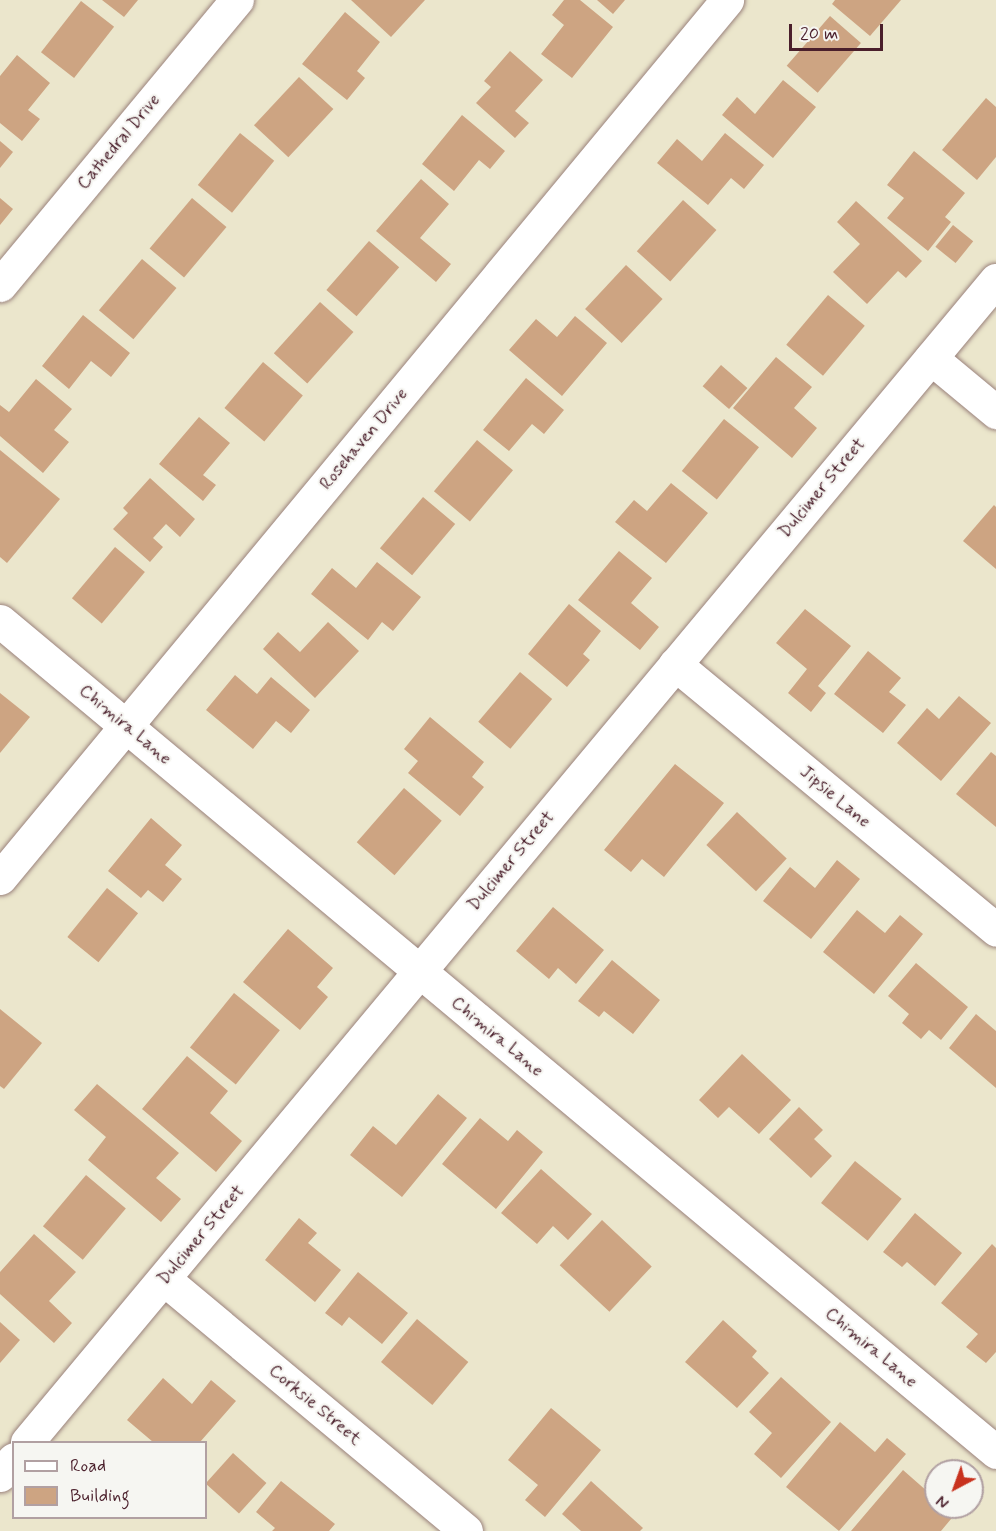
<!DOCTYPE html>
<style>
body{margin:0}
#map{position:relative;width:996px;height:1531px;overflow:hidden;background:#ebe6cc;font-family:Mynerve,sans-serif}
div>[style]{position:absolute}
[style*='--x']{left:calc(var(--x)*1px);top:calc(var(--y)*1px);width:calc(var(--w)*1px);rotate:calc(var(--a)*1deg)}
.building>*{inset:0;background:#cda482;transform-origin:0 0}
.roads{filter:drop-shadow(0 0 2px #9a827c) drop-shadow(0 0 2px #9a827c)}
.minor>*{height:33px;margin:-16.5px;padding:0 16.5px;transform-origin:16.5px;border-radius:16.5px;background:#fff}
span{translate:-50% -50%;white-space:nowrap;text-align:center;line-height:1.15;-webkit-text-stroke:4.5px #f6f6f2;paint-order:stroke}
.street-label{font-size:18px;color:#4a1f2b}
.legend{position:absolute;left:12px;top:1441px;width:195px;height:78px;box-sizing:border-box;background:#f6f6f2;border:2px solid #b1a0a2;margin:0;padding:8px 10px;list-style:none;font-size:18px;color:#4a1f2b}
.legend li{display:flex;align-items:center;gap:12px;height:30px}
.legend b{width:30px;border:2px solid #b1a0a2}
.north{position:absolute;left:924px;top:1459px;width:60px;height:60px;box-sizing:border-box;background:#f6f6f2;border:2px solid #b1a0a2;border-radius:50%;rotate:221deg;font-size:16px;font-weight:700;line-height:24px;text-align:center;color:#4a1f2b}
.north::after{content:'';display:block;margin:auto;width:21px;height:27px;background:#c8321e;clip-path:polygon(50% 0,100% 100%,50% 72%,0 100%)}
.scale{position:absolute;left:789px;top:24px;width:94px;height:27px;box-sizing:border-box;border:3px solid #4a1f2b;border-top:0;padding-left:8px;font-size:18px;line-height:21px;white-space:nowrap;color:#4a1f2b;-webkit-text-stroke:4px #f6f6f2;paint-order:stroke}
</style>
<div id="map">
<div class="building">
<i style="clip-path:polygon(102px 0,138px 0,124px 17px)"></i>
<i style="clip-path:polygon(351px 0,425px 0,391px 37px)"></i>
<i style="clip-path:polygon(564px 0,580px 0,613px 27px,572px 78px,541px 54px,564px 25px,552px 15px)"></i>
<i style="clip-path:polygon(597px 0,625px 0,613px 14px)"></i>
<i style="clip-path:polygon(835px 0,901px 0,870px 36px,832px 4px)"></i>
<i style="left:81px;top:1px;width:42px;height:65px;rotate:38deg"></i>
<i style="clip-path:polygon(345px 12px,380px 42px,357px 71px,365px 78px,347px 100px,302px 64px)"></i>
<i style="left:830px;top:16px;width:41px;height:66px;rotate:41deg"></i>
<i style="clip-path:polygon(510px 51px,543px 80px,515px 111px,529px 123px,515px 138px,476px 103px,491px 87px,484px 81px)"></i>
<i style="clip-path:polygon(17px 55px,50px 83px,28px 110px,40px 119px,22px 141px,0 123px,0 76px)"></i>
<i style="left:299px;top:77px;width:47px;height:66px;rotate:43deg"></i>
<i style="clip-path:polygon(783px 80px,816px 107px,773px 158px,722px 115px,737px 97px,755px 114px)"></i>
<i style="clip-path:polygon(986px 98px,996px 107px,996px 157px,977px 180px,942px 150px)"></i>
<i style="clip-path:polygon(462px 115px,505px 151px,490px 169px,479px 160px,454px 191px,422px 164px)"></i>
<i style="left:240px;top:133px;width:44px;height:67px;rotate:39deg"></i>
<i style="clip-path:polygon(725px 133px,764px 165px,744px 189px,731px 178px,708px 205px,657px 163px,677px 139px,702px 161px)"></i>
<i style="clip-path:polygon(0 141px,13px 152px,0 168px)"></i>
<i style="clip-path:polygon(914px 151px,965px 193px,945px 217px,951px 222px,928px 251px,887px 218px,904px 198px,887px 185px)"></i>
<i style="clip-path:polygon(421px 179px,449px 204px,420px 238px,451px 264px,436px 282px,376px 231px)"></i>
<i style="clip-path:polygon(0 198px,13px 209px,0 225px)"></i>
<i style="left:192px;top:198px;width:45px;height:66px;rotate:40deg"></i>
<i style="left:683px;top:200px;width:45px;height:69px;rotate:42deg"></i>
<i style="clip-path:polygon(856px 201px,922px 261px,906px 278px,898px 271px,867px 304px,833px 272px,860px 244px,837px 222px)"></i>
<i style="left:953px;top:225px;width:26px;height:28px;rotate:39deg"></i>
<i style="left:369px;top:241px;width:40px;height:65px;rotate:41deg"></i>
<i style="left:142px;top:259px;width:45px;height:67px;rotate:40deg"></i>
<i style="left:626px;top:265px;width:50px;height:60px;rotate:43deg"></i>
<i style="left:828px;top:295px;width:48px;height:65px;rotate:40deg"></i>
<i style="left:320px;top:302px;width:45px;height:69px;rotate:42deg"></i>
<i style="clip-path:polygon(83px 315px,130px 353px,111px 377px,91px 361px,69px 389px,42px 366px)"></i>
<i style="clip-path:polygon(575px 316px,607px 343px,562px 396px,509px 350px,536px 319px,557px 337px)"></i>
<i style="clip-path:polygon(776px 357px,812px 387px,794px 408px,817px 428px,792px 458px,733px 408px)"></i>
<i style="left:263px;top:362px;width:52px;height:60px;rotate:40deg"></i>
<i style="left:721px;top:365px;width:35px;height:28px;rotate:41deg"></i>
<i style="clip-path:polygon(526px 378px,564px 410px,544px 434px,532px 424px,509px 451px,483px 430px)"></i>
<i style="clip-path:polygon(36px 379px,72px 409px,54px 430px,69px 442px,43px 473px,0 436px,0 405px,9px 412px)"></i>
<i style="clip-path:polygon(199px 417px,230px 443px,203px 475px,216px 485px,203px 501px,159px 464px)"></i>
<i style="left:724px;top:419px;width:45px;height:67px;rotate:39deg"></i>
<i style="left:477px;top:440px;width:47px;height:67px;rotate:40deg"></i>
<i style="clip-path:polygon(0 450px,60px 499px,7px 563px,0 557px)"></i>
<i style="clip-path:polygon(150px 478px,195px 519px,180px 537px,166px 524px,153px 538px,163px 547px,150px 562px,113px 529px,128px 513px,123px 508px)"></i>
<i style="clip-path:polygon(671px 483px,708px 513px,666px 563px,615px 522px,634px 500px,647px 511px)"></i>
<i style="left:423px;top:497px;width:42px;height:67px;rotate:40deg"></i>
<i style="clip-path:polygon(994px 505px,996px 507px,996px 569px,963px 541px)"></i>
<i style="left:115px;top:547px;width:39px;height:67px;rotate:40deg"></i>
<i style="clip-path:polygon(619px 551px,652px 578px,631px 603px,659px 627px,640px 650px,578px 600px)"></i>
<i style="clip-path:polygon(377px 562px,421px 597px,393px 631px,382px 622px,368px 640px,311px 594px,332px 568px,356px 588px)"></i>
<i style="clip-path:polygon(569px 604px,601px 631px,583px 654px,590px 660px,567px 687px,528px 654px)"></i>
<i style="clip-path:polygon(805px 609px,851px 646px,818px 686px,826px 693px,811px 712px,788px 693px,807px 669px,776px 643px)"></i>
<i style="clip-path:polygon(328px 622px,359px 651px,315px 698px,263px 649px,278px 632px,300px 652px)"></i>
<i style="clip-path:polygon(868px 651px,901px 678px,889px 692px,906px 705px,883px 733px,834px 694px)"></i>
<i style="left:520px;top:672px;width:42px;height:65px;rotate:40deg"></i>
<i style="clip-path:polygon(235px 675px,257px 694px,271px 677px,310px 710px,291px 733px,276px 721px,253px 749px,206px 710px)"></i>
<i style="clip-path:polygon(0 693px,30px 717px,0 753px)"></i>
<i style="clip-path:polygon(959px 696px,991px 723px,941px 781px,897px 743px,927px 708px,939px 719px)"></i>
<i style="clip-path:polygon(430px 717px,484px 762px,472px 777px,484px 787px,460px 816px,408px 773px,418px 761px,404px 749px)"></i>
<i style="clip-path:polygon(991px 752px,996px 756px,996px 827px,956px 794px)"></i>
<i style="clip-path:polygon(675px 764px,724px 803px,664px 877px,642px 859px,631px 872px,604px 850px)"></i>
<i style="left:404px;top:788px;width:50px;height:72px;rotate:41deg"></i>
<i style="left:737px;top:812px;width:68px;height:45px;rotate:43deg"></i>
<i style="clip-path:polygon(151px 818px,182px 845px,165px 865px,182px 879px,163px 902px,148px 890px,141px 898px,108px 871px)"></i>
<i style="clip-path:polygon(837px 860px,860px 879px,811px 939px,763px 901px,790px 867px,815px 888px)"></i>
<i style="left:107px;top:888px;width:40px;height:63px;rotate:39deg"></i>
<i style="clip-path:polygon(553px 907px,604px 950px,576px 984px,558px 968px,549px 979px,516px 951px)"></i>
<i style="clip-path:polygon(857px 910px,885px 933px,900px 915px,923px 934px,874px 994px,823px 952px)"></i>
<i style="clip-path:polygon(288px 929px,333px 968px,317px 987px,328px 997px,300px 1030px,243px 982px)"></i>
<i style="clip-path:polygon(612px 960px,660px 1000px,633px 1034px,604px 1011px,599px 1017px,578px 1001px)"></i>
<i style="clip-path:polygon(916px 963px,968px 1007px,941px 1040px,929px 1030px,921px 1039px,902px 1023px,909px 1014px,888px 996px)"></i>
<i style="left:234px;top:993px;width:59px;height:70px;rotate:39deg"></i>
<i style="clip-path:polygon(0 1009px,42px 1043px,4px 1089px,0 1086px)"></i>
<i style="clip-path:polygon(976px 1014px,996px 1031px,996px 1088px,949px 1048px)"></i>
<i style="clip-path:polygon(742px 1054px,791px 1100px,759px 1134px,729px 1107px,718px 1118px,699px 1100px)"></i>
<i style="clip-path:polygon(187px 1056px,228px 1091px,210px 1113px,242px 1141px,216px 1172px,142px 1109px)"></i>
<i style="clip-path:polygon(97px 1084px,179px 1153px,156px 1178px,181px 1199px,161px 1222px,88px 1160px,106px 1137px,74px 1110px)"></i>
<i style="clip-path:polygon(438px 1094px,467px 1118px,402px 1197px,350px 1155px,373px 1126px,396px 1145px)"></i>
<i style="clip-path:polygon(799px 1107px,823px 1130px,814px 1139px,832px 1156px,811px 1178px,769px 1139px)"></i>
<i style="clip-path:polygon(480px 1118px,508px 1141px,517px 1130px,543px 1152px,496px 1209px,442px 1164px)"></i>
<i style="left:855px;top:1161px;width:60px;height:54px;rotate:39deg"></i>
<i style="clip-path:polygon(541px 1169px,592px 1214px,568px 1240px,553px 1226px,537px 1244px,501px 1213px)"></i>
<i style="left:86px;top:1175px;width:52px;height:67px;rotate:40deg"></i>
<i style="clip-path:polygon(915px 1213px,962px 1253px,935px 1286px,907px 1262px,902px 1267px,883px 1252px)"></i>
<i style="clip-path:polygon(299px 1218px,317px 1233px,308px 1243px,341px 1270px,315px 1302px,265px 1260px)"></i>
<i style="left:602px;top:1220px;width:68px;height:62px;rotate:43deg"></i>
<i style="clip-path:polygon(34px 1234px,76px 1272px,49px 1301px,72px 1323px,54px 1343px,0 1294px,0 1272px)"></i>
<i style="clip-path:polygon(992px 1244px,996px 1248px,996px 1352px,986px 1363px,966px 1347px,978px 1334px,941px 1303px)"></i>
<i style="clip-path:polygon(358px 1272px,408px 1313px,382px 1344px,349px 1317px,342px 1326px,325px 1313px)"></i>
<i style="left:417px;top:1319px;width:67px;height:56px;rotate:40deg"></i>
<i style="clip-path:polygon(723px 1320px,757px 1351px,752px 1357px,769px 1373px,737px 1408px,685px 1362px)"></i>
<i style="clip-path:polygon(0 1322px,20px 1340px,0 1363px)"></i>
<i style="clip-path:polygon(781px 1377px,831px 1422px,781px 1478px,754px 1454px,772px 1433px,749px 1412px)"></i>
<i style="clip-path:polygon(163px 1378px,192px 1404px,211px 1380px,236px 1401px,200px 1442px,153px 1442px,127px 1420px)"></i>
<i style="clip-path:polygon(551px 1408px,601px 1450px,545px 1517px,525px 1500px,538px 1485px,508px 1460px)"></i>
<i style="clip-path:polygon(840px 1422px,875px 1452px,887px 1438px,906px 1454px,839px 1531px,786px 1487px)"></i>
<i style="left:233px;top:1453px;width:45px;height:41px;rotate:42deg"></i>
<i style="clip-path:polygon(903px 1470px,928px 1492px,936px 1483px,936px 1507px,961px 1507px,941px 1531px,851px 1531px)"></i>
<i style="clip-path:polygon(281px 1481px,335px 1524px,329px 1531px,272px 1531px,275px 1528px,256px 1512px)"></i>
<i style="clip-path:polygon(591px 1481px,643px 1528px,640px 1531px,581px 1531px,562px 1514px)"></i>
</div>
<div class="roads">
<div class="minor">
<i style="--x:0;--y:285;--w:371;--a:-50.3"></i>
<i style="--x:931;--y:358;--w:85;--a:39.7"></i>
<i style="--x:0;--y:621;--w:1297;--a:39.84"></i>
<i style="--x:675;--y:664;--w:417;--a:39.6"></i>
<i style="--x:0;--y:878;--w:1140;--a:-50.37"></i>
<i style="--x:164;--y:1279;--w:393;--a:39.8"></i>
<i style="--x:27;--y:1442;--w:1513;--a:-50.18"></i>
<i style="--x:0;--y:1475;--w:21;--a:-49"></i>
</div>
</div>
<div class="street-label">
<span style="left:119px;top:142px;rotate:-50deg">Cathedral Drive</span>
<span style="left:364px;top:439px;rotate:-50deg">Rosehaven Drive</span>
<span style="left:822px;top:488px;rotate:-50deg">Dulcimer Street</span>
<span style="left:125px;top:725px;rotate:40deg">Chimira Lane</span>
<span style="left:835px;top:797px;rotate:40deg">Jipsie Lane</span>
<span style="left:511px;top:861px;rotate:-50deg">Dulcimer Street</span>
<span style="left:497px;top:1037px;rotate:40deg">Chimira Lane</span>
<span style="left:201px;top:1235px;rotate:-50deg">Dulcimer Street</span>
<span style="left:871px;top:1348px;rotate:40deg">Chimira Lane</span>
<span style="left:315px;top:1405px;rotate:40deg">Corksie Street</span>
</div>
<ul class="legend">
<li><b style="height:8px;background:#fff"></b>Road</li>
<li><b style="height:16px;background:#cda482"></b>Building</li>
</ul>
<div class="north">N</div>
<div class="scale">20 m</div>
</div>
